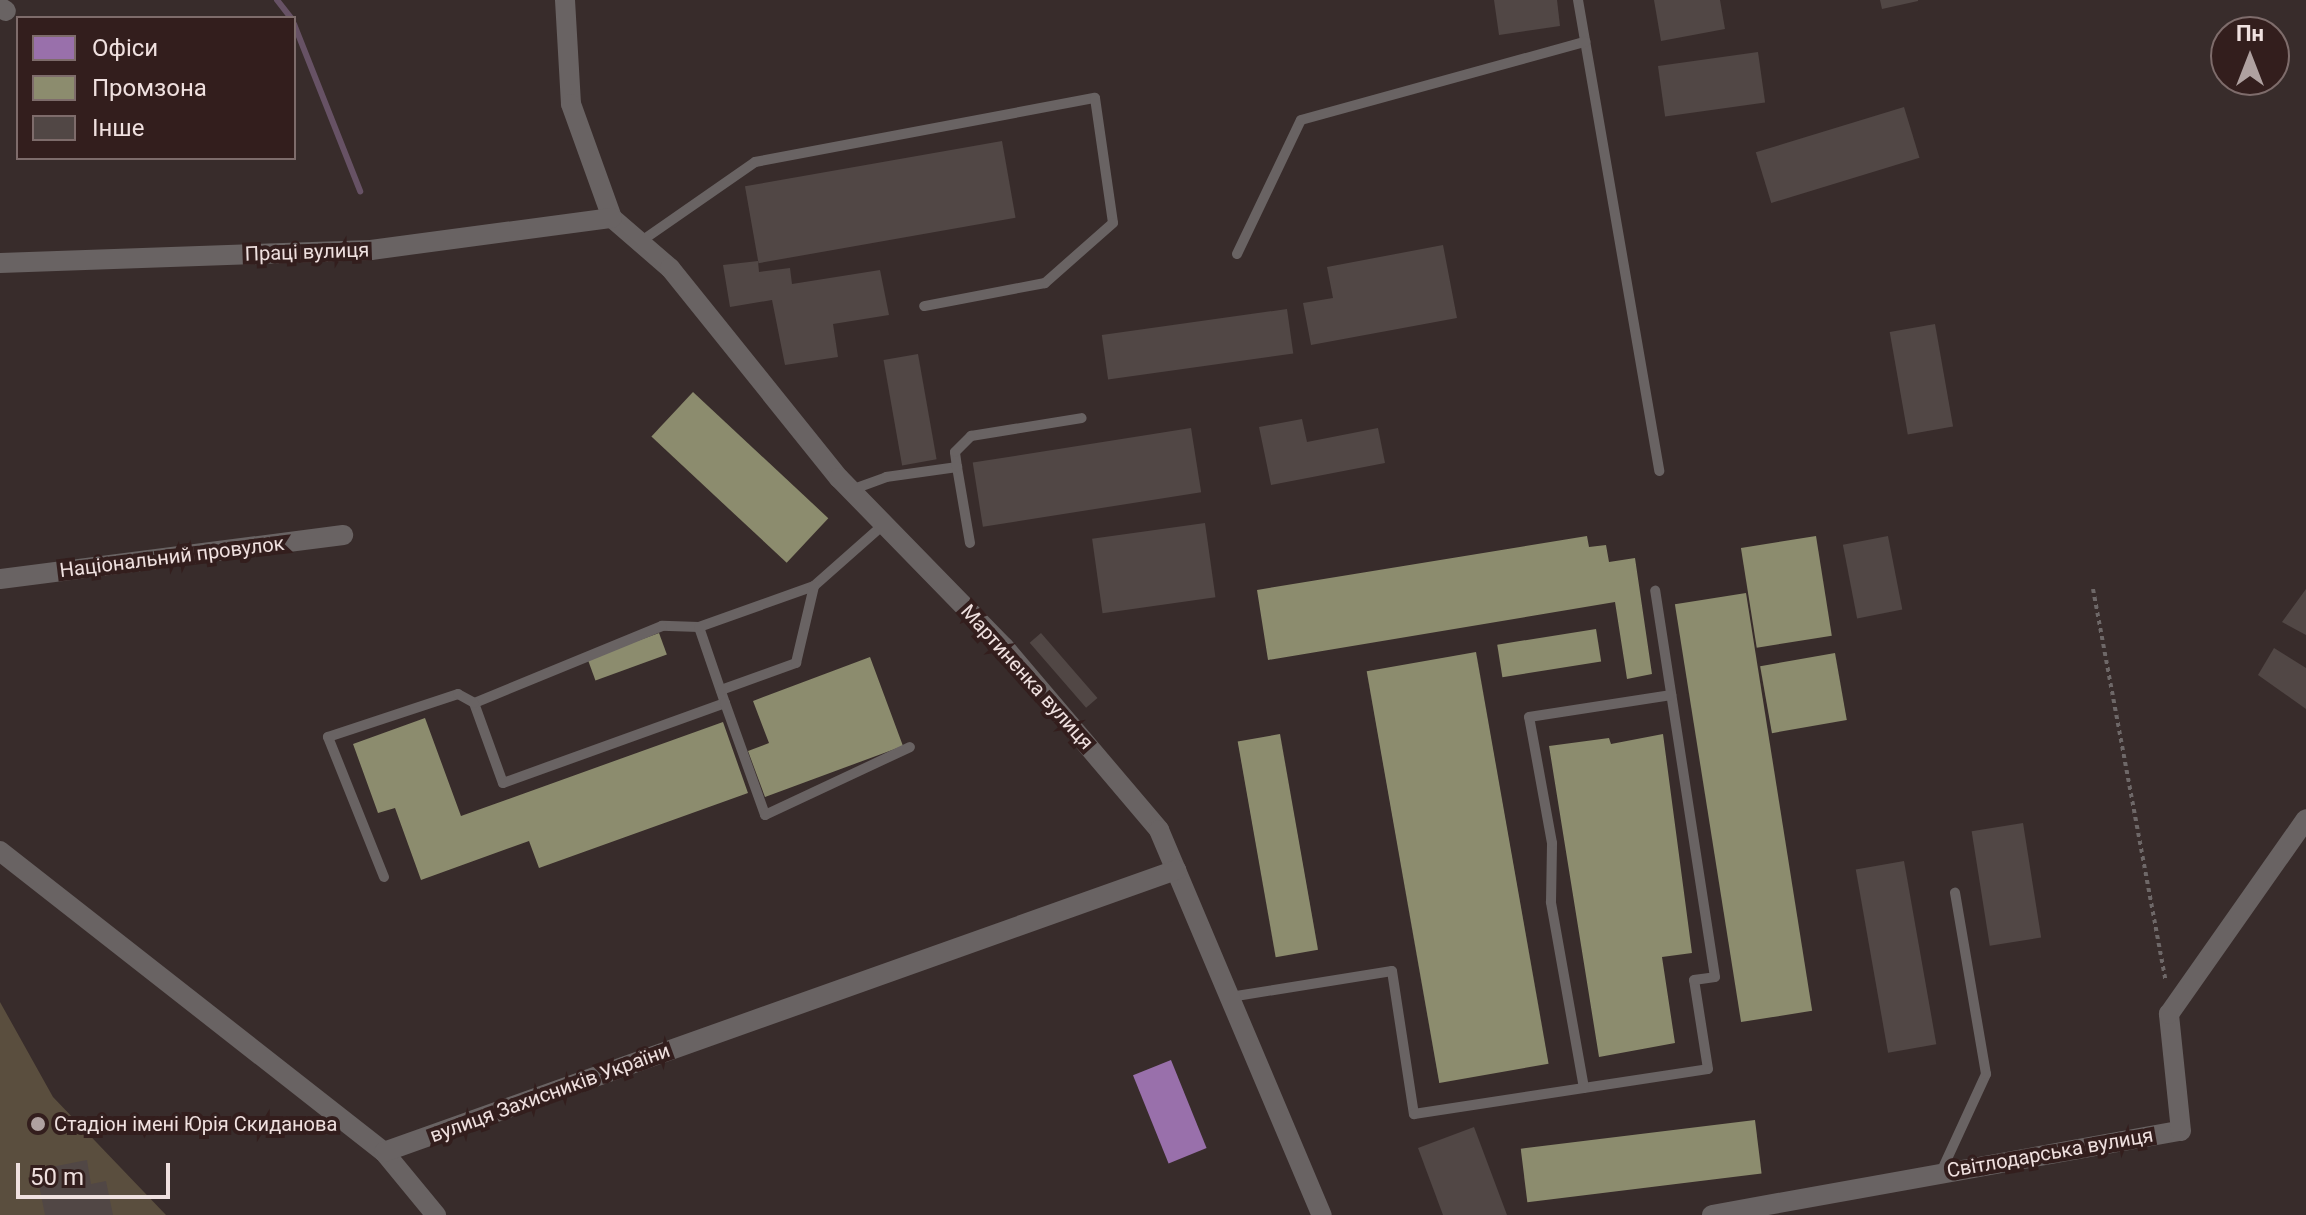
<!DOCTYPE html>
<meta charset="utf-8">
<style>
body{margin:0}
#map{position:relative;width:2306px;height:1215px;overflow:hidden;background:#382c2b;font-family:Roboto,sans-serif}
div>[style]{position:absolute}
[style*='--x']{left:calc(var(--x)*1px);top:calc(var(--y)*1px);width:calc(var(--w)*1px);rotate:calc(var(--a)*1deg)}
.green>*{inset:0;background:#5a4e3e}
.offices>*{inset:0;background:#9970ab;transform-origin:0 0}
.industry>*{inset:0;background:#8c8c6e;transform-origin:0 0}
.stream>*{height:6px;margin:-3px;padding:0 3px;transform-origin:3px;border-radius:3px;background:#675265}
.building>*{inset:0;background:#514745;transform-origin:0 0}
.path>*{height:4px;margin-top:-2px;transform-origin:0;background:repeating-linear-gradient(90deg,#6e6868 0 4px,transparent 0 8px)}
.service>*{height:10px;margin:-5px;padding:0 5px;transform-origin:5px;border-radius:5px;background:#696363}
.minor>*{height:20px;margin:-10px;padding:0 10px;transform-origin:10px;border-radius:10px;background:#696363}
.dots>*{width:22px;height:22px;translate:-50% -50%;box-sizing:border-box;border:4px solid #331e1d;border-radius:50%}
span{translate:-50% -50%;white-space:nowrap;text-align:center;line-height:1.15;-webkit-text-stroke:8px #331e1d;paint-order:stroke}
.street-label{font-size:20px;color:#efe0df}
.poi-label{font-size:20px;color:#efe0df}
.left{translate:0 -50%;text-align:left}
.legend{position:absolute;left:16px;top:16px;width:280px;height:144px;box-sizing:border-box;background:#331e1d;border:2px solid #7e6c6b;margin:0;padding:10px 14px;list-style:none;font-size:24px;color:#efe0df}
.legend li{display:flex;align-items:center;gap:16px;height:40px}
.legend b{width:40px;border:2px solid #7e6c6b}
.north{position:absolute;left:2210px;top:16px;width:80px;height:80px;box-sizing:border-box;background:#331e1d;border:2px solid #7e6c6b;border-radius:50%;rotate:0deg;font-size:22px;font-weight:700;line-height:32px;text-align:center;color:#efe0df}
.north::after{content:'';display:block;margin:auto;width:28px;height:36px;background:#afa1a0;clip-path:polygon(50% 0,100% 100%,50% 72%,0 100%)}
.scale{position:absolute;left:16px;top:1163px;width:154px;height:36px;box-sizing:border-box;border:4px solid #efe0df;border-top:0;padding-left:10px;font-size:24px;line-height:28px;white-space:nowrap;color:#efe0df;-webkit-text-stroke:6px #331e1d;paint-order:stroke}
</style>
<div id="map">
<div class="green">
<i style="clip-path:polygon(0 1002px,53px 1097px,166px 1215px,0 1215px)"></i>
</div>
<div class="offices">
<i style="left:1171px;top:1060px;width:95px;height:41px;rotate:68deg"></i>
</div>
<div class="industry">
<i style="left:693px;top:392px;width:185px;height:61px;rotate:43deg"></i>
<i style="clip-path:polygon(1587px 536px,1589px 547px,1606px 545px,1609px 562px,1635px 558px,1652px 674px,1627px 679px,1615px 602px,1268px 660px,1257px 590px)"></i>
<i style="left:1816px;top:536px;width:101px;height:76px;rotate:81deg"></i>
<i style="left:1746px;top:593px;width:423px;height:72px;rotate:81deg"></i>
<i style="left:1596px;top:629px;width:33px;height:100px;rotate:81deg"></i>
<i style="left:659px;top:633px;width:23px;height:76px;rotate:70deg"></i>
<i style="left:1476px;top:652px;width:418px;height:111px;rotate:80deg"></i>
<i style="left:1835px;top:653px;width:68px;height:76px;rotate:80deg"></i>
<i style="clip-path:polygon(870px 657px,903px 746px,765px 797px,748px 751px,769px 743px,753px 701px)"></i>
<i style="clip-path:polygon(425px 718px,461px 816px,723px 722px,748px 793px,539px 868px,529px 841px,421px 880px,395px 808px,378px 813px,353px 744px)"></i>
<i style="left:1280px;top:734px;width:219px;height:43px;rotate:80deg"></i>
<i style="clip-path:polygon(1663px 734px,1692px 953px,1662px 957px,1675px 1043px,1599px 1057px,1549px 746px,1609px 738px,1611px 744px)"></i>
<i style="left:1755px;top:1120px;width:54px;height:236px;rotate:83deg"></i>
</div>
<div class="stream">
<i style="--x:277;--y:0;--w:23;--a:52"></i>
<i style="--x:294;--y:24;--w:180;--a:68.4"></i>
</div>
<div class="building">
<i style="clip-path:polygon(1494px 0,1557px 0,1560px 26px,1499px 35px)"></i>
<i style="clip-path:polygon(1654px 0,1720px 0,1725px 29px,1661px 41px)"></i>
<i style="clip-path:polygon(1880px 0,1918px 0,1918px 1px,1882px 9px)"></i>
<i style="left:1758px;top:52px;width:51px;height:101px;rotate:82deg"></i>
<i style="left:1904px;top:107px;width:53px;height:155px;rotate:73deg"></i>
<i style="left:1002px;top:141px;width:78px;height:261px;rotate:80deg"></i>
<i style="clip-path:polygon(1443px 245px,1457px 318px,1311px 345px,1303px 303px,1333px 298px,1327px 267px)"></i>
<i style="clip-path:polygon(758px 261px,759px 272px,790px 268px,792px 284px,880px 270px,889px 315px,833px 324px,838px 357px,785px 365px,772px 300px,730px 307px,723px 265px)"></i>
<i style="left:1287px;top:309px;width:45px;height:187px;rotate:82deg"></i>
<i style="left:1935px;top:324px;width:104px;height:46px;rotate:80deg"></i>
<i style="left:918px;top:354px;width:107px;height:35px;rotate:80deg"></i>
<i style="clip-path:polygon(1302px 419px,1307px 442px,1378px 428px,1385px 463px,1271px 485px,1259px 427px)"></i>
<i style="left:1191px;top:428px;width:65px;height:221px;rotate:81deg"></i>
<i style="left:1205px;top:523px;width:75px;height:114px;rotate:82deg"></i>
<i style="left:1888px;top:536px;width:75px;height:46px;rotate:79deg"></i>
<i style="clip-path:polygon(2306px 589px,2306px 635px,2282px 622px)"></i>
<i style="left:1041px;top:633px;width:86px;height:15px;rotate:49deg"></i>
<i style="clip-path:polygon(2274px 648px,2306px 668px,2306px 709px,2258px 675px)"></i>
<i style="left:2023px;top:823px;width:116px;height:52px;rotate:81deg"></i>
<i style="left:1904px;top:861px;width:186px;height:49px;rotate:80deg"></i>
<i style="clip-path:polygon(1474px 1127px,1507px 1215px,1443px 1215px,1418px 1148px)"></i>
<i style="clip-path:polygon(87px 1160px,91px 1184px,106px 1181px,113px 1215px,45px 1215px,36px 1170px)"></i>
</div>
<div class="path">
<i style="--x:2093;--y:589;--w:399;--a:79.5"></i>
</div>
<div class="service">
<i style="--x:1578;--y:0;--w:478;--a:80.2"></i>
<i style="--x:640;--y:242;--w:140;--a:-34.8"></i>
<i style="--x:755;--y:162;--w:346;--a:-10.7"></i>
<i style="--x:1095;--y:98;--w:126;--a:81.8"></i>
<i style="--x:1113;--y:223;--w:91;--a:138.6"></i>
<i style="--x:1045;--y:283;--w:123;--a:169.2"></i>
<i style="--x:1237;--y:254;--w:148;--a:-64.5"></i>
<i style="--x:1301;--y:120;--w:295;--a:-15.4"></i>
<i style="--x:957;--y:467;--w:77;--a:80.3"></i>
<i style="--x:851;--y:490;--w:37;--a:-20"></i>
<i style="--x:886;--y:477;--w:72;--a:-8"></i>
<i style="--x:957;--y:467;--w:15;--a:-98"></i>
<i style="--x:955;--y:452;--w:23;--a:-45"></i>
<i style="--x:971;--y:436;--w:112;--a:-9.2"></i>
<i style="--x:699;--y:627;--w:37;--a:-178"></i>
<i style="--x:662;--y:626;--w:203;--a:157.7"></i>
<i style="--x:474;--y:703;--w:85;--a:70.1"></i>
<i style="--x:503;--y:783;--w:236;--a:-19.8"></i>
<i style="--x:725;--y:703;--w:80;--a:-108.9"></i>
<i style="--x:699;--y:627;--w:122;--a:-19.6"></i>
<i style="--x:814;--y:586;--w:94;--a:-41.5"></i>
<i style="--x:721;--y:690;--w:80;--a:-19.8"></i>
<i style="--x:796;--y:663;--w:79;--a:-76.8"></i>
<i style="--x:725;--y:703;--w:119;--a:70.3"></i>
<i style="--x:765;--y:815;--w:160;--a:-25.1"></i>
<i style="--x:384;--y:877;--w:151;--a:-111.8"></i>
<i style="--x:328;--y:737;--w:137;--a:-18.3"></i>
<i style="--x:458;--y:694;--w:18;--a:29"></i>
<i style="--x:1230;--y:997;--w:164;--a:-9.1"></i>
<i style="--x:1392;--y:971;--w:145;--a:81.3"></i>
<i style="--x:1414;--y:1114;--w:297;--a:-8.7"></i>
<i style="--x:1708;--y:1069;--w:90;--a:-98.9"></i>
<i style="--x:1694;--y:980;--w:21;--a:-8"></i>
<i style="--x:1715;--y:977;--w:391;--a:-98.8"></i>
<i style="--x:1584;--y:1088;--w:189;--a:-100.1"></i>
<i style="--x:1551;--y:902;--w:59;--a:-89"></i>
<i style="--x:1552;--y:843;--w:128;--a:-100.3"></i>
<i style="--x:1529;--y:717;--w:144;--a:-8.8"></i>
<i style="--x:1941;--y:1172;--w:108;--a:-65.3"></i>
<i style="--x:1986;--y:1074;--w:184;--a:-99.7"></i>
</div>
<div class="minor">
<i style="--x:565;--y:0;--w:104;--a:86.7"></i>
<i style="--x:571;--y:104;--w:121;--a:70.2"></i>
<i style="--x:612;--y:218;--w:77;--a:40.8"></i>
<i style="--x:670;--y:268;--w:270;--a:51.2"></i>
<i style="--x:839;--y:478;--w:236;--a:45.7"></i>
<i style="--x:1004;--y:647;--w:240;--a:49.7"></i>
<i style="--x:1159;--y:830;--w:418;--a:67.1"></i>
<i style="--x:0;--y:7;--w:7;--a:34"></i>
<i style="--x:0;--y:263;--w:371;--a:-2"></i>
<i style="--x:371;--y:250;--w:243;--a:-7.6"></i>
<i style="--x:0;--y:579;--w:346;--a:-7.3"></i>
<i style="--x:0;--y:851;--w:488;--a:38.1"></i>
<i style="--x:384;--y:1152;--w:82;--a:50.5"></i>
<i style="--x:384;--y:1152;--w:841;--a:-19.6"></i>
<i style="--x:1712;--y:1215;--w:476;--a:-10.2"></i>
<i style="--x:2181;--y:1131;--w:118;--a:-95.9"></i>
<i style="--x:2169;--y:1014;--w:238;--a:-54.9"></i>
</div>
<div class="dots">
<i style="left:38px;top:1124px;background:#afa1a0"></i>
</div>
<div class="street-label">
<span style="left:307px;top:252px;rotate:-2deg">Праці вулиця</span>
<span style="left:172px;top:557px;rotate:-7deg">Національний провулок</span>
<span style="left:1027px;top:677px;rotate:48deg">Мартиненка вулиця</span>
<span style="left:550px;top:1093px;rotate:-20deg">вулиця Захисників України</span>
<span style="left:2050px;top:1153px;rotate:-10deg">Світлодарська вулиця</span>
</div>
<div class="poi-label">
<span class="left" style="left:54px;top:1124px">Стадiон імені Юрія Скиданова</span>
</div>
<ul class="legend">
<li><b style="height:22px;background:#9970ab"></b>Офіси</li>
<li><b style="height:22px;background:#8c8c6e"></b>Промзона</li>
<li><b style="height:22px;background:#514745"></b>Інше</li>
</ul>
<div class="north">Пн</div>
<div class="scale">50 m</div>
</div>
